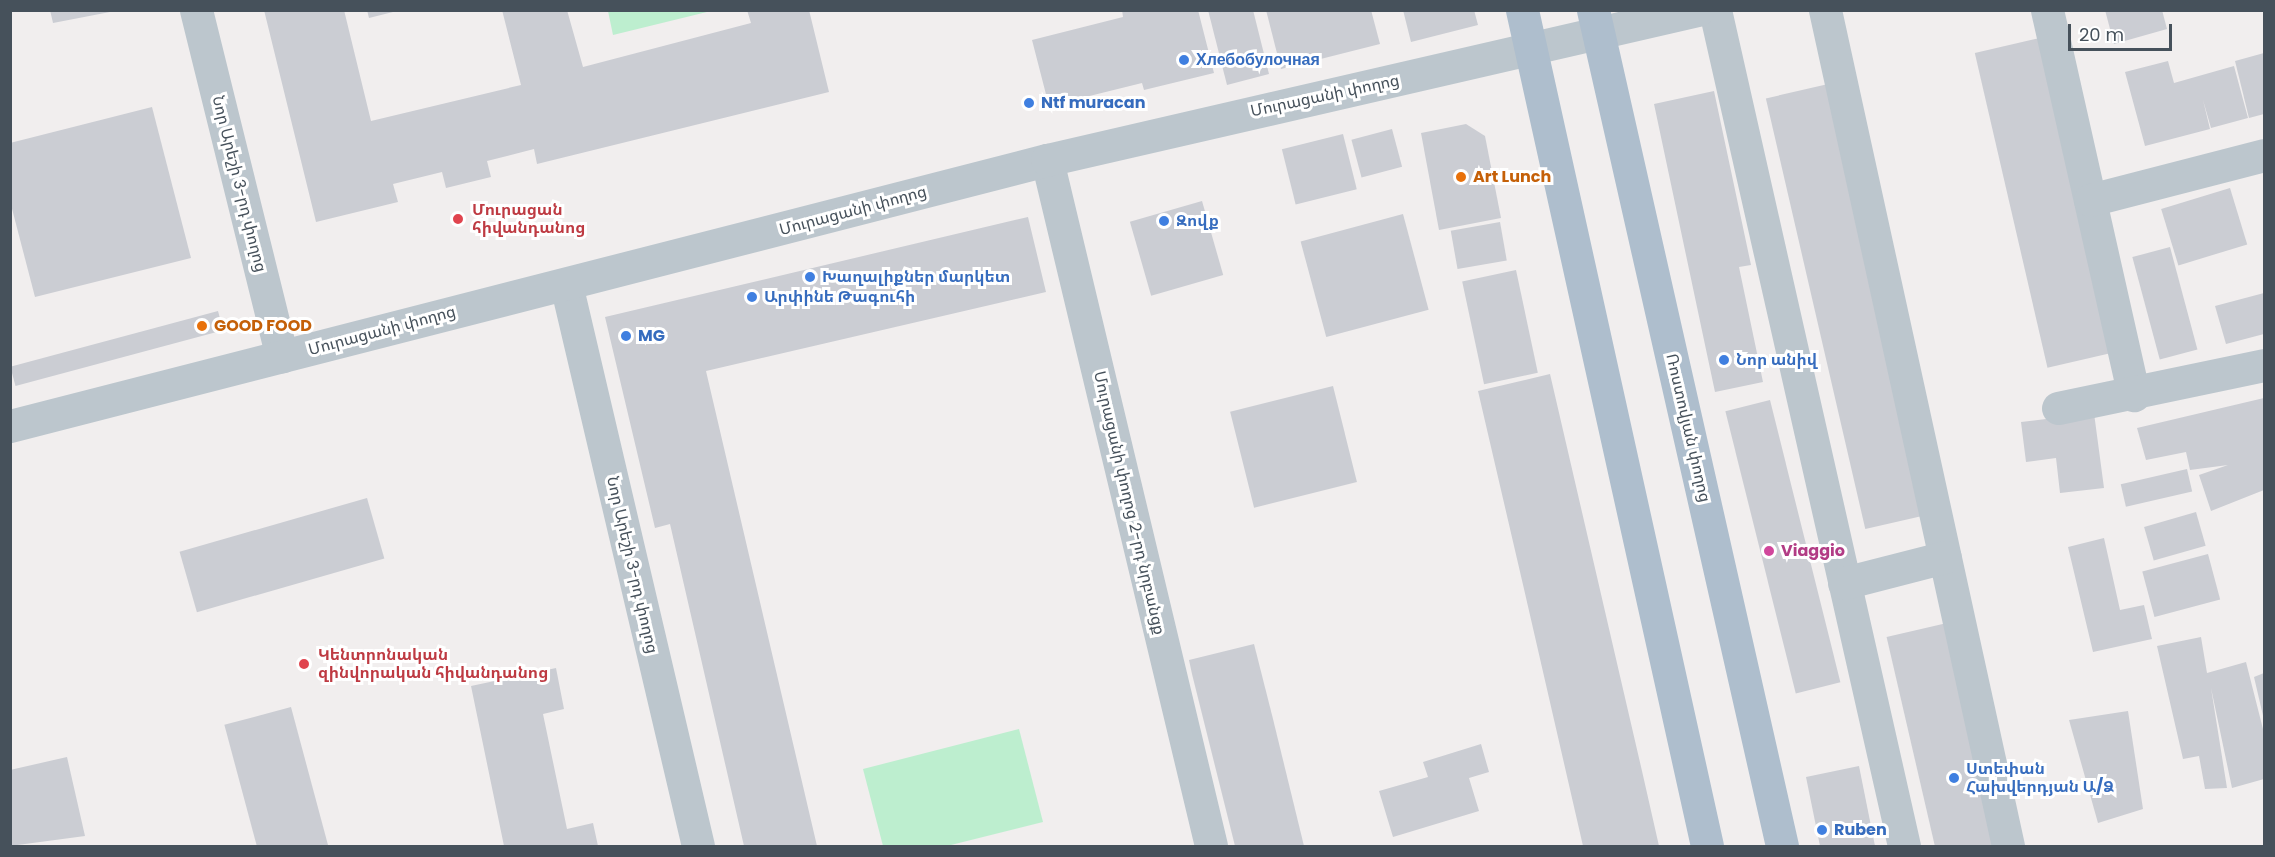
<!DOCTYPE html>
<meta charset="utf-8">
<style>
body{margin:0}
#map{position:relative;width:2275px;height:857px;overflow:hidden;background:#f1eeee;font-family:Poppins,"Noto Sans Armenian",sans-serif}
div>[style]{position:absolute}
[style*='--x']{left:calc(var(--x)*1px);top:calc(var(--y)*1px);width:calc(var(--w)*1px);rotate:calc(var(--a)*1deg)}
.green>*{inset:0;background:#bdeecf}
.building>*{inset:0;background:#cbcdd3;transform-origin:0 0}
.street>*{height:33px;margin:-16.5px;padding:0 16.5px;transform-origin:16.5px;border-radius:16.5px;background:#bcc6cd}
.primary>*{height:33px;margin:-16.5px;padding:0 16.5px;transform-origin:16.5px;border-radius:16.5px;background:#aebecd}
.dots>*{width:16px;height:16px;translate:-50% -50%;box-sizing:border-box;border:3px solid #fff;border-radius:50%}
span{translate:-50% -50%;white-space:nowrap;text-align:center;line-height:1.15;-webkit-text-stroke:6px #fff;paint-order:stroke}
.shop-label{font-size:16px;color:#366cbe;font-weight:700}
.left{translate:0 -50%;text-align:left}
.street-label{font-size:16px;color:#46515b}
.food-label{font-size:16px;color:#c56008;font-weight:700}
.health-label{font-size:16px;color:#be3a42;font-weight:700}
.hotel-label{font-size:16px;color:#b23c85;font-weight:700}
.frame{position:absolute;inset:0;border:12px solid #46515b;pointer-events:none}
.scale{position:absolute;left:2068px;top:24px;width:104px;height:27px;box-sizing:border-box;border:3px solid #46515b;border-top:0;padding-left:8px;font-size:18px;line-height:21px;white-space:nowrap;color:#46515b;-webkit-text-stroke:4px #fff;paint-order:stroke}
</style>
<div id="map">
<div class="green">
<i style="clip-path:polygon(711px 11px,613px 35px,608px 11px,608px 10px)"></i>
<i style="clip-path:polygon(1019px 729px,1043px 822px,947px 846px,883px 846px,863px 769px)"></i>
</div>
<div class="building">
<i style="clip-path:polygon(50px 10px,110px 10px,110px 12px,53px 23px)"></i>
<i style="clip-path:polygon(264px 10px,344px 10px,371px 121px,521px 85px,502px 10px,567px 10px,583px 67px,751px 23px,747px 10px,809px 10px,829px 92px,537px 164px,534px 149px,487px 161px,491px 177px,446px 188px,442px 172px,393px 184px,398px 202px,316px 222px)"></i>
<i style="clip-path:polygon(367px 10px,397px 10px,397px 11px,369px 18px)"></i>
<i style="clip-path:polygon(1122px 10px,1198px 10px,1214px 73px,1144px 90px,1142px 83px,1049px 106px,1032px 40px,1123px 17px)"></i>
<i style="clip-path:polygon(1208px 10px,1253px 10px,1269px 74px,1227px 85px)"></i>
<i style="clip-path:polygon(1266px 10px,1371px 10px,1380px 44px,1281px 69px)"></i>
<i style="clip-path:polygon(1403px 10px,1474px 10px,1478px 25px,1411px 42px)"></i>
<i style="clip-path:polygon(2105px 10px,2162px 10px,2167px 29px,2114px 44px)"></i>
<i style="left:2044px;top:37px;width:323px;height:71px;rotate:77deg"></i>
<i style="clip-path:polygon(2264px 53px,2264px 114px,2249px 118px,2235px 61px)"></i>
<i style="clip-path:polygon(2168px 61px,2174px 83px,2234px 66px,2248px 118px,2211px 128px,2203px 100px,2210px 129px,2145px 146px,2125px 72px)"></i>
<i style="left:1837px;top:82px;width:442px;height:73px;rotate:77deg"></i>
<i style="clip-path:polygon(1714px 91px,1751px 265px,1739px 267px,1763px 382px,1715px 392px,1654px 104px)"></i>
<i style="clip-path:polygon(152px 107px,191px 258px,35px 297px,10px 201px,10px 143px)"></i>
<i style="clip-path:polygon(1466px 124px,1485px 136px,1501px 218px,1439px 230px,1421px 133px)"></i>
<i style="left:1392px;top:129px;width:39px;height:42px;rotate:75deg"></i>
<i style="left:1343px;top:134px;width:57px;height:63px;rotate:76deg"></i>
<i style="left:2230px;top:188px;width:59px;height:72px;rotate:73deg"></i>
<i style="left:1202px;top:201px;width:77px;height:75px;rotate:74deg"></i>
<i style="left:1403px;top:214px;width:99px;height:106px;rotate:75deg"></i>
<i style="clip-path:polygon(1028px 217px,1046px 292px,706px 371px,817px 846px,744px 846px,670px 524px,655px 528px,605px 317px)"></i>
<i style="left:1500px;top:222px;width:39px;height:50px;rotate:80deg"></i>
<i style="left:2170px;top:247px;width:106px;height:39px;rotate:75deg"></i>
<i style="left:1516px;top:270px;width:105px;height:55px;rotate:78deg"></i>
<i style="clip-path:polygon(2264px 293px,2264px 334px,2226px 344px,2215px 306px)"></i>
<i style="left:218px;top:311px;width:20px;height:215px;rotate:75deg"></i>
<i style="clip-path:polygon(1550px 374px,1642px 771px,1659px 846px,1583px 846px,1524px 589px,1478px 391px)"></i>
<i style="left:1333px;top:386px;width:99px;height:106px;rotate:76deg"></i>
<i style="clip-path:polygon(2264px 398px,2264px 490px,2211px 511px,2199px 475px,2228px 465px,2190px 470px,2186px 452px,2146px 460px,2137px 428px)"></i>
<i style="left:1770px;top:400px;width:291px;height:46px;rotate:76deg"></i>
<i style="clip-path:polygon(2094px 413px,2104px 488px,2060px 493px,2056px 458px,2026px 462px,2021px 422px)"></i>
<i style="left:2187px;top:469px;width:23px;height:68px;rotate:77deg"></i>
<i style="left:367px;top:498px;width:63px;height:195px;rotate:74deg"></i>
<i style="left:2196px;top:512px;width:35px;height:54px;rotate:74deg"></i>
<i style="clip-path:polygon(2104px 538px,2120px 610px,2144px 605px,2152px 639px,2093px 652px,2068px 547px)"></i>
<i style="left:2208px;top:554px;width:47px;height:68px;rotate:75deg"></i>
<i style="left:1947px;top:623px;width:229px;height:62px;rotate:77deg"></i>
<i style="clip-path:polygon(2201px 637px,2207px 673px,2246px 662px,2264px 733px,2264px 779px,2232px 788px,2211px 688px,2227px 788px,2205px 789px,2199px 756px,2183px 759px,2157px 646px)"></i>
<i style="clip-path:polygon(1254px 644px,1273px 719px,1304px 846px,1235px 846px,1192px 674px,1189px 660px)"></i>
<i style="clip-path:polygon(556px 668px,564px 709px,543px 714px,567px 829px,593px 823px,598px 846px,504px 846px,471px 686px)"></i>
<i style="clip-path:polygon(2264px 673px,2264px 720px,2254px 677px)"></i>
<i style="left:291px;top:707px;width:144px;height:69px;rotate:75deg"></i>
<i style="clip-path:polygon(2128px 711px,2143px 809px,2098px 823px,2069px 720px)"></i>
<i style="clip-path:polygon(1481px 744px,1489px 772px,1469px 778px,1479px 811px,1393px 837px,1379px 791px,1428px 777px,1423px 762px)"></i>
<i style="clip-path:polygon(67px 757px,85px 836px,10px 846px,10px 770px)"></i>
<i style="clip-path:polygon(1859px 766px,1875px 846px,1820px 846px,1806px 777px)"></i>
</div>
<div class="street">
<i style="--x:196;--y:10;--w:357;--a:76.1"></i>
<i style="--x:1715;--y:10;--w:857;--a:77.26"></i>
<i style="--x:1825;--y:10;--w:856;--a:77.65"></i>
<i style="--x:2047;--y:10;--w:395;--a:77.3"></i>
<i style="--x:1047;--y:160;--w:705;--a:76.55"></i>
<i style="--x:2090;--y:200;--w:180;--a:-14.5"></i>
<i style="--x:566;--y:284;--w:577;--a:76.78"></i>
<i style="--x:2058;--y:408;--w:210;--a:-11.8"></i>
<i style="--x:10;--y:426;--w:1071;--a:-14.39"></i>
<i style="--x:1047;--y:160;--w:668;--a:-12.98"></i>
<i style="--x:1844;--y:583;--w:104;--a:-14.4"></i>
</div>
<div class="primary">
<i style="--x:1522;--y:10;--w:856;--a:77.52"></i>
<i style="--x:1593;--y:10;--w:857;--a:77.26"></i>
</div>
<div class="dots">
<i style="left:1184px;top:60px;background:#3f7fe0"></i>
<i style="left:1029px;top:103px;background:#3f7fe0"></i>
<i style="left:1461px;top:177px;background:#e8710a"></i>
<i style="left:458px;top:219px;background:#e0444e"></i>
<i style="left:1164px;top:221px;background:#3f7fe0"></i>
<i style="left:810px;top:277px;background:#3f7fe0"></i>
<i style="left:752px;top:297px;background:#3f7fe0"></i>
<i style="left:202px;top:326px;background:#e8710a"></i>
<i style="left:626px;top:336px;background:#3f7fe0"></i>
<i style="left:1724px;top:360px;background:#3f7fe0"></i>
<i style="left:1769px;top:551px;background:#d1479c"></i>
<i style="left:304px;top:664px;background:#e0444e"></i>
<i style="left:1954px;top:778px;background:#3f7fe0"></i>
<i style="left:1822px;top:830px;background:#3f7fe0"></i>
</div>
<div class="shop-label">
<span class="left" style="left:1196px;top:60px">Хлебобулочная</span>
<span class="left" style="left:1041px;top:103px">Ntf muracan</span>
<span class="left" style="left:1176px;top:221px">Զովք</span>
<span class="left" style="left:822px;top:277px">Խաղալիքներ մարկետ</span>
<span class="left" style="left:764px;top:297px">Արփինե Թագուհի</span>
<span class="left" style="left:638px;top:336px">MG</span>
<span class="left" style="left:1736px;top:360px">Նոր անիվ</span>
<span class="left" style="left:1966px;top:778px">Ստեփան<br>Հախվերդյան Ա/Ձ</span>
<span class="left" style="left:1834px;top:830px">Ruben</span>
</div>
<div class="street-label">
<span style="left:1325px;top:96px;rotate:-12deg">Մուրացանի փողոց</span>
<span style="left:239px;top:184px;rotate:76deg">Նոր Արեշի 3-րդ փողոց</span>
<span style="left:853px;top:211px;rotate:-15deg">Մուրացանի փողոց</span>
<span style="left:382px;top:331px;rotate:-15deg">Մուրացանի փողոց</span>
<span style="left:1688px;top:428px;rotate:77deg">Ռոստովյան փողոց</span>
<span style="left:1129px;top:503px;rotate:77deg">Մուրացանի փողոց 2-րդ նրբանցք</span>
<span style="left:632px;top:565px;rotate:77deg">Նոր Արեշի 3-րդ փողոց</span>
</div>
<div class="food-label">
<span class="left" style="left:1473px;top:177px">Art Lunch</span>
<span class="left" style="left:214px;top:326px">GOOD FOOD</span>
</div>
<div class="health-label">
<span class="left" style="left:472px;top:219px">Մուրացան<br>հիվանդանոց</span>
<span class="left" style="left:318px;top:664px">Կենտրոնական<br>զինվորական հիվանդանոց</span>
</div>
<div class="hotel-label">
<span class="left" style="left:1781px;top:551px">Viaggio</span>
</div>
<div class="frame"></div>
<div class="scale">20 m</div>
</div>
